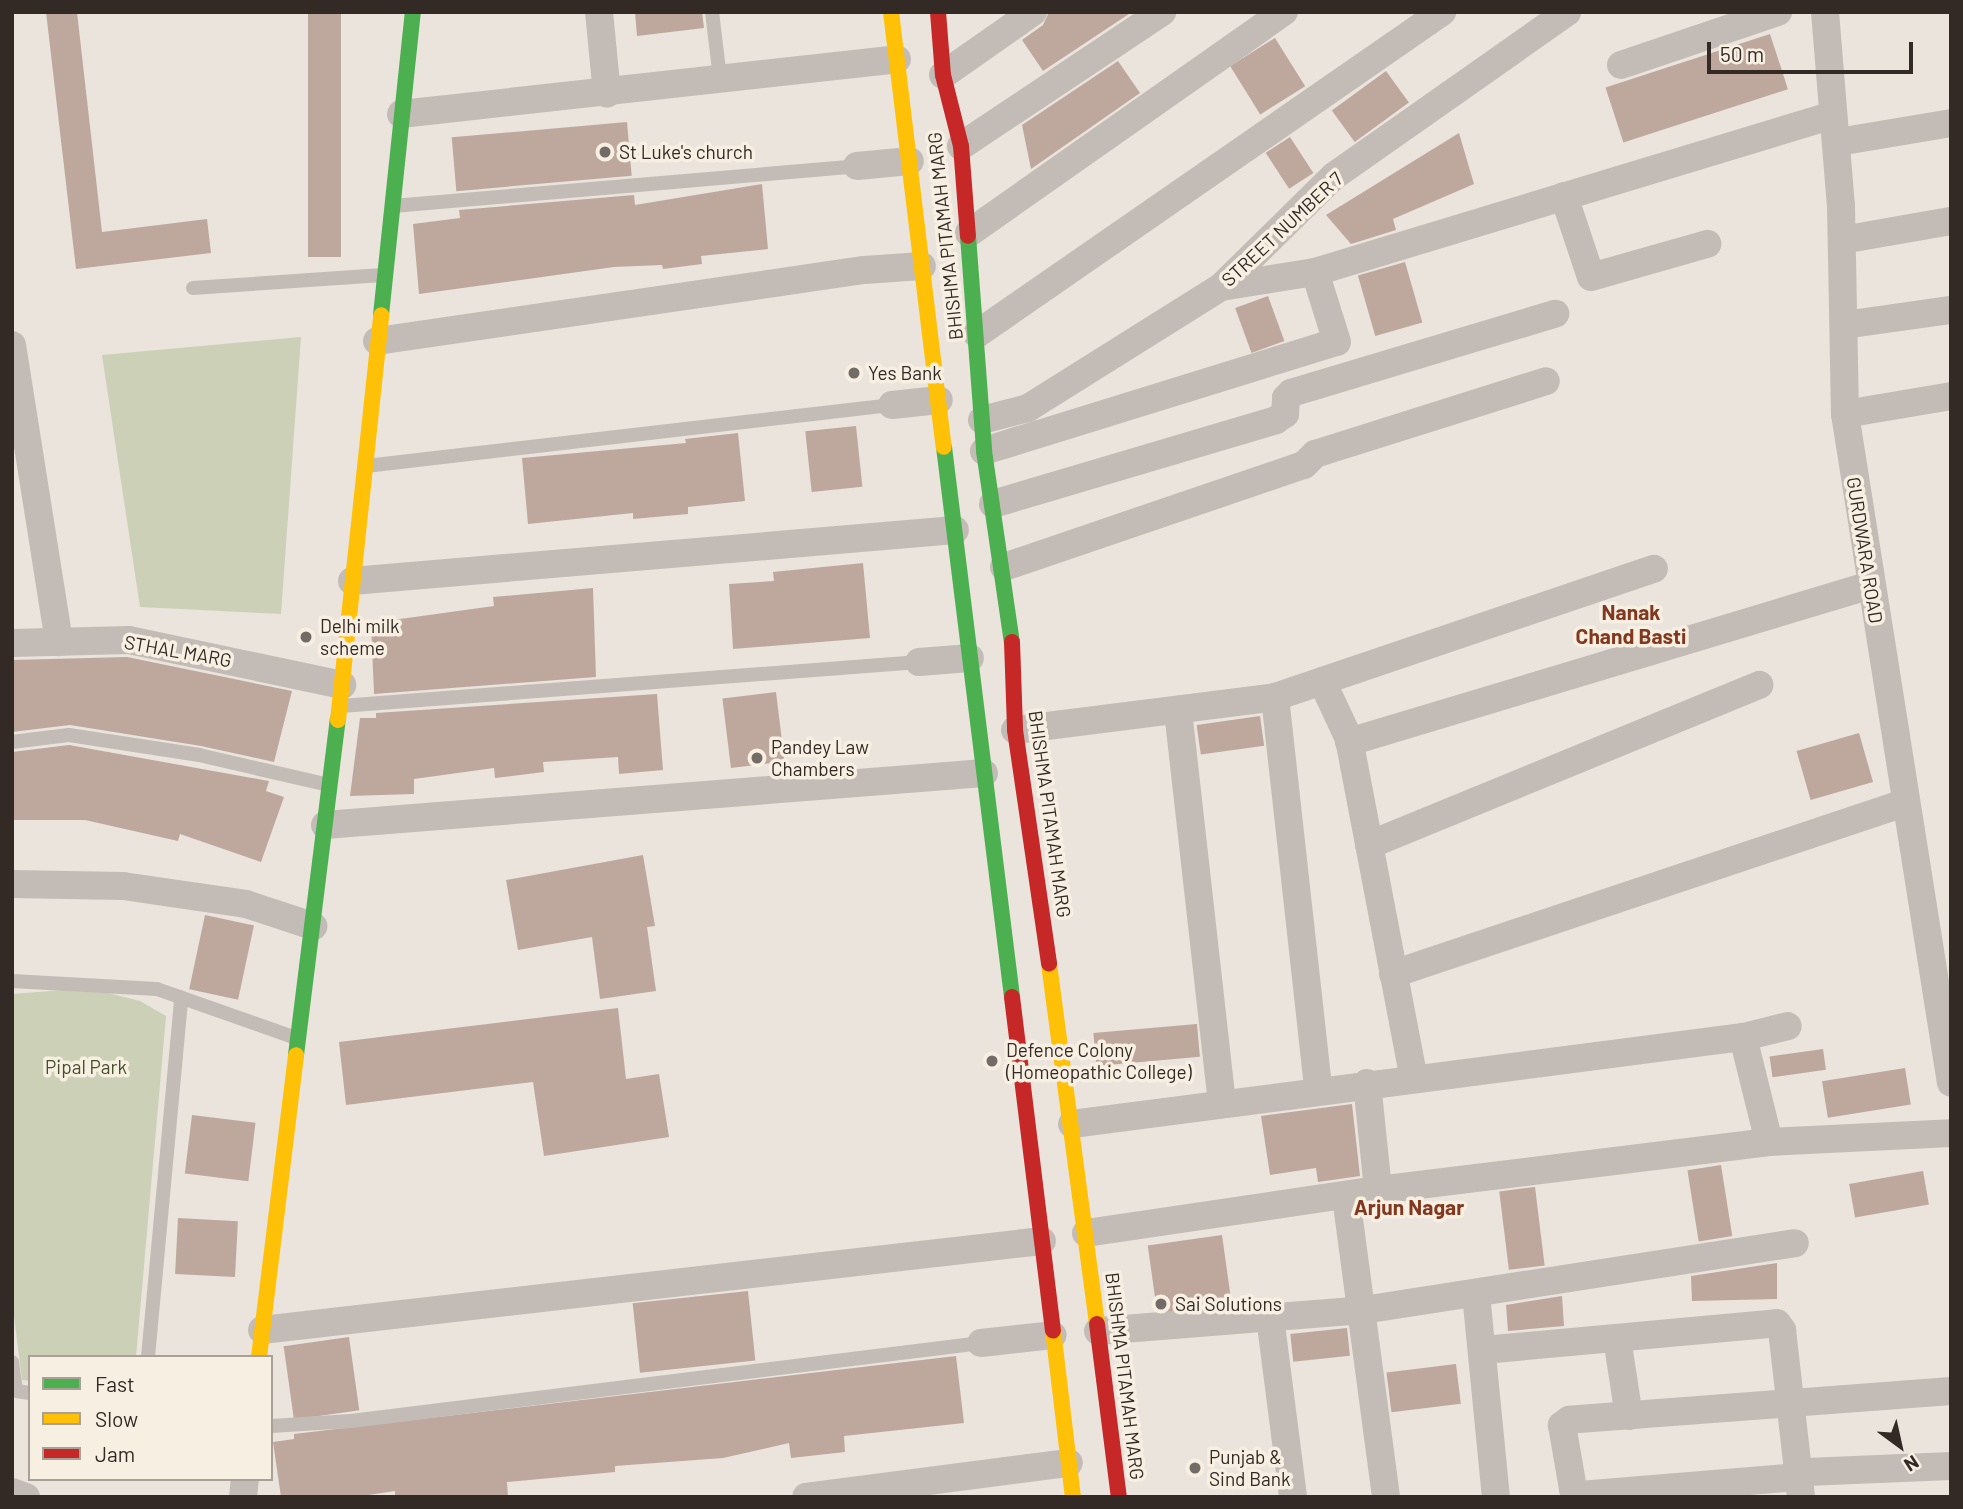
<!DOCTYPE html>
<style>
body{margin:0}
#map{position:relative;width:1963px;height:1509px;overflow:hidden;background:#eae4dd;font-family:Barlow,sans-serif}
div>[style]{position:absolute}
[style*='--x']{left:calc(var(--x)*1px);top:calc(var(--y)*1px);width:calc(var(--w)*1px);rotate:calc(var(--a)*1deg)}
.green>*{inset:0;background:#cbd0b6}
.building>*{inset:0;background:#bea89e;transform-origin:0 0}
.lane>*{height:14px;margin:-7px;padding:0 7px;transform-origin:7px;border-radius:7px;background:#c3bcb6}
.street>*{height:28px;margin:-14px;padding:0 14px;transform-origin:14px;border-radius:14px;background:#c3bcb6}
.fast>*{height:16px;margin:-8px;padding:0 8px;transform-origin:8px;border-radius:8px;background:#4caf50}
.slow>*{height:16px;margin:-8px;padding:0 8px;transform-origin:8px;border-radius:8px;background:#ffc107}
.jam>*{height:16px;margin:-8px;padding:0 8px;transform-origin:8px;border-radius:8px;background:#c62828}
.dots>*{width:19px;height:19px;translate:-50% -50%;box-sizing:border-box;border:4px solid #f8efe3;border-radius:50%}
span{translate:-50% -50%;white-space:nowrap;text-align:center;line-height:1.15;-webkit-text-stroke:7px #f8efe3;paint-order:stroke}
.poi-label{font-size:19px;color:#332a25}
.left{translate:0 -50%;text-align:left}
.street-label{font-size:19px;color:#332a25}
.park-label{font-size:19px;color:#425129}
.neighbourhood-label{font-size:21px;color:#81381f;font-weight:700}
.frame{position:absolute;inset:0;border:14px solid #332a25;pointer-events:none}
.legend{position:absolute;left:28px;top:1355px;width:245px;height:126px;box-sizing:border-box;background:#f8efe3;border:2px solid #a9a097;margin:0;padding:9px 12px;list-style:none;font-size:21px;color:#332a25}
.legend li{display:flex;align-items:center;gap:14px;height:35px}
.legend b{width:35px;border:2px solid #a9a097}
.north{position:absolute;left:1865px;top:1411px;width:70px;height:70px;-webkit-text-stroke:5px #f8efe3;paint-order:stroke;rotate:147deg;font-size:19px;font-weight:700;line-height:28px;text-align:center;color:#332a25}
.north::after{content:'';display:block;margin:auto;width:24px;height:32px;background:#332a25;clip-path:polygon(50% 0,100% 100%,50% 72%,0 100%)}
.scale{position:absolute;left:1707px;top:42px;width:206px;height:32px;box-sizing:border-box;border:4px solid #332a25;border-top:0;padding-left:9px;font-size:21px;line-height:24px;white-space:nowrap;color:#332a25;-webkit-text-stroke:5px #f8efe3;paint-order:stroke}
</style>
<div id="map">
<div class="green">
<i style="clip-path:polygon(301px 337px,281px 614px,140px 607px,102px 355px)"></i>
<i style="clip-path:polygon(64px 990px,108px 993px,140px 1001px,166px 1016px,136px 1357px,30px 1357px,30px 1381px,22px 1380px,12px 1300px,12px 994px)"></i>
</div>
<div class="building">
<i style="clip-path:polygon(46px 12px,77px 12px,102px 232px,207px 219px,211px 253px,76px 269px)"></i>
<i style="left:308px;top:12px;width:33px;height:245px"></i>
<i style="clip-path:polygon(635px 12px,702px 12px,704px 28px,637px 36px)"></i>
<i style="clip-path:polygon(1049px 12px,1132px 12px,1043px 71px,1022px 40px,1043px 25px)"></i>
<i style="left:1770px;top:34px;width:58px;height:173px;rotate:72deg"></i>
<i style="left:1275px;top:38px;width:57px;height:53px;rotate:58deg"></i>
<i style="clip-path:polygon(1118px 61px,1140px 93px,1031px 169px,1022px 125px)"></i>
<i style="left:1386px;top:71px;width:39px;height:67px;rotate:54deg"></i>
<i style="left:627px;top:122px;width:54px;height:176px;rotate:85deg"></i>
<i style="clip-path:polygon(1459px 133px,1474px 184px,1393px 219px,1396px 230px,1351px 244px,1326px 215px)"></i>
<i style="left:1290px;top:137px;width:43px;height:29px;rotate:57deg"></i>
<i style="clip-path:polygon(762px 184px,768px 249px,701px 256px,702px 264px,663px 269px,662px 265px,614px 267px,419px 294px,413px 224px,460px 218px,459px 210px,634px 195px,635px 205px)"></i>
<i style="left:1405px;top:262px;width:63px;height:49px;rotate:74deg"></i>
<i style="left:1268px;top:296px;width:48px;height:35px;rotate:70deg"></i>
<i style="left:856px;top:426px;width:61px;height:51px;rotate:84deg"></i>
<i style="clip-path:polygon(738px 433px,745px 501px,688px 507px,688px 514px,633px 519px,633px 513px,528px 524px,522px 458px,686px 443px,685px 439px)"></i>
<i style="clip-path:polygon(863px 563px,870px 638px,733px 649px,729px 584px,774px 581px,773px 572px)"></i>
<i style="clip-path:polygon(593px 588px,596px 677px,374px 694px,371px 623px,494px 606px,493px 597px)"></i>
<i style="clip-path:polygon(127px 657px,292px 691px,274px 762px,201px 746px,70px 725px,12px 732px,12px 660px)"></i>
<i style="left:776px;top:692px;width:70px;height:54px;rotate:83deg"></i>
<i style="clip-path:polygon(657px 694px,663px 770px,619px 774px,618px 757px,543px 762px,544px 772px,495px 778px,494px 768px,414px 779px,414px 794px,350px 796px,360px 718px,376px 718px,376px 713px)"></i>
<i style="left:1260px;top:716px;width:30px;height:64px;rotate:82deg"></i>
<i style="left:1859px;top:733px;width:51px;height:65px;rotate:74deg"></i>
<i style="clip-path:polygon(69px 745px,269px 781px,266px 791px,284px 797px,261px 862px,180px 834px,178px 841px,85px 820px,12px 820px,12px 752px)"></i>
<i style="clip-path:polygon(643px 855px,655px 926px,647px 927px,656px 991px,600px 999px,592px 937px,518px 950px,506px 880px)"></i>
<i style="left:205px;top:915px;width:50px;height:76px;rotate:12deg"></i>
<i style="clip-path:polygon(618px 1008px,626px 1079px,659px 1074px,669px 1137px,544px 1156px,533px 1082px,346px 1105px,339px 1042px)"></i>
<i style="left:1197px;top:1024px;width:33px;height:104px;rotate:85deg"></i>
<i style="left:1823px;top:1049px;width:21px;height:54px;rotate:82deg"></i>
<i style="left:1905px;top:1068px;width:37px;height:84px;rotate:81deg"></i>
<i style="clip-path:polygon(1352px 1104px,1360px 1176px,1318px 1182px,1316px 1168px,1270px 1175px,1261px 1116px)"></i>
<i style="left:192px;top:1115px;width:64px;height:59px;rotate:7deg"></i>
<i style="left:1721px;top:1165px;width:72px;height:34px;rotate:81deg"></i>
<i style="left:1923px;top:1171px;width:34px;height:75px;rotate:80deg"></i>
<i style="left:1535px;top:1187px;width:79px;height:36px;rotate:83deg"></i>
<i style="left:178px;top:1218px;width:60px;height:56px;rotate:3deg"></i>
<i style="left:1222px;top:1235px;width:70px;height:75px;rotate:82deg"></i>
<i style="clip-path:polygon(1777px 1263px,1777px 1299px,1692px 1301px,1691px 1276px)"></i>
<i style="left:748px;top:1291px;width:70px;height:116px;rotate:84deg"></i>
<i style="clip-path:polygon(1562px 1296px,1564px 1326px,1508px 1331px,1506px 1305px)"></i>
<i style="left:1347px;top:1328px;width:28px;height:57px;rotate:84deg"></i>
<i style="left:349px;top:1337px;width:74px;height:66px;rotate:82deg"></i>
<i style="clip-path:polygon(956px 1356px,964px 1423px,844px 1436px,845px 1452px,791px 1458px,789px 1443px,723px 1458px,615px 1466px,615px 1472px,507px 1482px,508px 1497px,395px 1497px,395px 1491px,355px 1497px,281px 1497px,273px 1442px,294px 1439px,294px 1434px)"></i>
<i style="left:1456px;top:1364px;width:40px;height:70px;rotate:83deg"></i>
</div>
<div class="lane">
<i style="--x:712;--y:12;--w:66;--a:83.1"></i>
<i style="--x:393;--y:206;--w:466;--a:-4.9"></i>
<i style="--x:193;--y:288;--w:190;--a:-3.9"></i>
<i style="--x:366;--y:466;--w:530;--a:-6.62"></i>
<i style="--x:341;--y:706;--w:580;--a:-4.35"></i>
<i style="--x:12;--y:742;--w:57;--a:-7"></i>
<i style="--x:69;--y:735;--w:132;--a:8.7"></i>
<i style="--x:199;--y:755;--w:133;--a:13"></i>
<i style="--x:12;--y:981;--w:145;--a:3.2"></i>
<i style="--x:157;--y:989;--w:147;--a:19.4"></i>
<i style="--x:148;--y:1357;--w:361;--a:-84.7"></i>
<i style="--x:12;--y:1362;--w:29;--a:82"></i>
<i style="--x:16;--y:1391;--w:14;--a:8"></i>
<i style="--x:271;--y:1426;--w:80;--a:-3.6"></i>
<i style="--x:351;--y:1421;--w:635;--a:-7.06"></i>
</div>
<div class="street">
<i style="--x:599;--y:12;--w:82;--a:84.4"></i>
<i style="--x:1825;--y:12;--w:195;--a:85.3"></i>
<i style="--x:1841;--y:206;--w:208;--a:88.9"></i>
<i style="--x:1845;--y:414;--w:677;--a:81"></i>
<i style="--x:1621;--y:65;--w:166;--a:-18.7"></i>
<i style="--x:943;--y:75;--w:110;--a:-35"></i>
<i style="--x:401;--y:114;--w:499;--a:-6.3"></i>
<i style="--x:1838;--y:142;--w:115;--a:-9.5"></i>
<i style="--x:961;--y:146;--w:242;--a:-33.7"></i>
<i style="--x:857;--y:166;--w:53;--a:-5.4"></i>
<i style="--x:1564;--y:196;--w:85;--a:71.6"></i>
<i style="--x:1591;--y:277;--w:121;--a:-15.9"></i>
<i style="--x:969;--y:233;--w:385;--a:-35.1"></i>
<i style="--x:1842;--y:240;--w:111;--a:-9.9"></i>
<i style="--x:1221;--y:287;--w:95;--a:-9.1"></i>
<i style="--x:1315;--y:272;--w:541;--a:-16.86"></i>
<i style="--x:1844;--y:325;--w:108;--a:-8"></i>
<i style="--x:977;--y:334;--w:566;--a:-34.7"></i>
<i style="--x:377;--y:341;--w:492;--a:-8.3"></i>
<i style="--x:864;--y:270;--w:58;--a:-3.9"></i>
<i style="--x:12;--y:345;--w:301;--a:81"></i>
<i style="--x:892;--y:405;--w:47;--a:-6.1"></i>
<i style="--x:1845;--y:414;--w:108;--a:-9.6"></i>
<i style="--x:982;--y:420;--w:48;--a:-14.6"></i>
<i style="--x:1028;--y:408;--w:228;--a:-32.1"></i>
<i style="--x:1221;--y:287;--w:158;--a:-44.5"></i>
<i style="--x:1334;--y:176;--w:285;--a:-35.1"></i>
<i style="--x:984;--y:451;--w:369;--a:-17.2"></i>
<i style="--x:1337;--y:342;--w:73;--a:-107.4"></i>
<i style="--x:993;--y:504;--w:295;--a:-16.5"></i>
<i style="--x:1276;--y:420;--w:11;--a:-34"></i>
<i style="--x:1285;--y:414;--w:16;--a:-86"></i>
<i style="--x:1286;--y:398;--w:7;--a:-45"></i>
<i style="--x:1291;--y:393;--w:276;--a:-16.7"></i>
<i style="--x:1004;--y:567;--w:317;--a:-18.8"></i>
<i style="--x:1304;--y:465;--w:16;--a:-45"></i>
<i style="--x:1315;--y:454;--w:242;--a:-17.5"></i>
<i style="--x:352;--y:581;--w:605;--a:-4.83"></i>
<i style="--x:12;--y:643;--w:117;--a:-1.5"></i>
<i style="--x:129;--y:640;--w:218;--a:11.9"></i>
<i style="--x:919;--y:662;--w:51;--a:-4.5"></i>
<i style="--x:1322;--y:681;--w:64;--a:65"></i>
<i style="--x:1349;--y:739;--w:343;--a:79.2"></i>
<i style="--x:1275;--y:697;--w:394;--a:83.7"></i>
<i style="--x:1178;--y:711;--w:392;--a:83.6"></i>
<i style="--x:1015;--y:730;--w:262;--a:-7.2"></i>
<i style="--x:1275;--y:697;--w:400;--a:-18.7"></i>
<i style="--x:1349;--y:742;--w:545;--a:-16.74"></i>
<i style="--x:325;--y:825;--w:661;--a:-4.51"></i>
<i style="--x:1369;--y:845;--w:422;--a:-22.3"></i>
<i style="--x:12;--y:884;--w:111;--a:1"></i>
<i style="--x:123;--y:886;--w:124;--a:8.3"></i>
<i style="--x:246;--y:904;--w:71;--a:18.2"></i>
<i style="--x:1393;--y:974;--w:539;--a:-18.5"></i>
<i style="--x:1743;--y:1037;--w:108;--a:76.1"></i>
<i style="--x:1367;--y:1083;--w:108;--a:84.1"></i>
<i style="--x:1072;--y:1124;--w:677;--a:-7.39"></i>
<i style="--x:1743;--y:1037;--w:46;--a:-13.7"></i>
<i style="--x:1346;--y:1197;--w:303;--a:82.4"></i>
<i style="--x:1086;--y:1233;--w:295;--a:-8.4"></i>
<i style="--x:1378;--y:1190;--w:394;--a:-7"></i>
<i style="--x:1769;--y:1142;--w:182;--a:-2.8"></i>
<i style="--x:1476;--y:1294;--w:204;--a:84.4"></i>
<i style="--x:1270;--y:1317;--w:181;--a:82.7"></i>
<i style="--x:262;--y:1330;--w:785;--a:-6.51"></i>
<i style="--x:1098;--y:1331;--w:266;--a:-4.5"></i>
<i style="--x:1363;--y:1310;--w:437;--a:-8.8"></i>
<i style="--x:1617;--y:1338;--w:79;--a:81.3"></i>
<i style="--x:981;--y:1343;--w:72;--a:-6.3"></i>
<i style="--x:1483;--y:1350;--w:295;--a:-5.2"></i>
<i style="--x:1777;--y:1323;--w:9;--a:54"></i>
<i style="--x:1782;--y:1330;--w:168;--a:83.5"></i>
<i style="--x:1951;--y:1391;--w:383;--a:175.7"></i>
<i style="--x:1569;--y:1420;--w:9;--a:144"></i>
<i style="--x:1562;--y:1425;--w:65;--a:80.2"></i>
<i style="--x:1573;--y:1489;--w:9;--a:41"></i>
<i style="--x:1580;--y:1495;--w:210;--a:-4.7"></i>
<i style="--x:1789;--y:1478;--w:18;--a:-19"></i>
<i style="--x:1806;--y:1472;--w:145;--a:-2.4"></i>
<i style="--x:12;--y:1492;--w:15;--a:20"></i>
<i style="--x:243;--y:1497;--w:18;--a:-84"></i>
<i style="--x:806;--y:1497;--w:265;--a:-7.4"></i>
</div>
<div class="fast">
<i style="--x:968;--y:236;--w:216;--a:85.7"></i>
<i style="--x:984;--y:451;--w:193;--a:81.7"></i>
<i style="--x:381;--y:315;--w:305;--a:-84"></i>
<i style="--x:944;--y:447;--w:554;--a:82.95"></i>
<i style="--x:296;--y:1055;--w:338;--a:-82.9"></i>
</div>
<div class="slow">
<i style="--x:891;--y:12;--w:438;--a:83.1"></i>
<i style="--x:338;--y:720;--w:407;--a:-83.9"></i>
<i style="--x:1049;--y:964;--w:363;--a:82.4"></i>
<i style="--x:1053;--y:1330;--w:168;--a:83.2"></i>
<i style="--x:259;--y:1357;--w:304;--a:-83"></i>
</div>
<div class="jam">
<i style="--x:938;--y:12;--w:63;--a:85.5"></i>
<i style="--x:943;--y:75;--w:73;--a:75.8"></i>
<i style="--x:961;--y:146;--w:90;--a:85.6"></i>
<i style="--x:1012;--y:642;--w:88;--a:88"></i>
<i style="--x:1015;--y:730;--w:236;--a:81.7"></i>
<i style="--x:1012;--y:997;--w:336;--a:83"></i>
<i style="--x:1097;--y:1324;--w:174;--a:82.8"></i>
</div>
<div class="dots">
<i style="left:605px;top:152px;background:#736b65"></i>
<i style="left:854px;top:373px;background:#736b65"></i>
<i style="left:306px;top:637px;background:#736b65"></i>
<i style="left:757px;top:758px;background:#736b65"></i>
<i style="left:992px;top:1061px;background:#736b65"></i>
<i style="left:1161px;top:1304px;background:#736b65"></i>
<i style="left:1195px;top:1468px;background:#736b65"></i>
</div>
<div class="poi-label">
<span class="left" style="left:619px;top:152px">St Luke's church</span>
<span class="left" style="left:868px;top:373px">Yes Bank</span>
<span class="left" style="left:320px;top:637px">Delhi milk<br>scheme</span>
<span class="left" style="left:771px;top:758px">Pandey Law<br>Chambers</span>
<span class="left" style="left:1006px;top:1061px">Defence Colony<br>(Homeopathic College)</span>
<span class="left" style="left:1175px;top:1304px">Sai Solutions</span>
<span class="left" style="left:1209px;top:1468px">Punjab &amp;<br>Sind Bank</span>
</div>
<div class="street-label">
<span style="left:1282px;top:229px;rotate:-43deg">STREET NUMBER 7</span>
<span style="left:945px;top:236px;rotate:-96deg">BHISHMA PITAMAH MARG</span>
<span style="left:1865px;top:550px;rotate:81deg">GURDWARA ROAD</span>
<span style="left:178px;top:651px;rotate:10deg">STHAL MARG</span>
<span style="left:1050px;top:814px;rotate:82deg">BHISHMA PITAMAH MARG</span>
<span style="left:1125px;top:1376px;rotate:83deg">BHISHMA PITAMAH MARG</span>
</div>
<div class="park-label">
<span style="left:86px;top:1067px">Pipal Park</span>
</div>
<div class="neighbourhood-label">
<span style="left:1631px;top:624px">Nanak<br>Chand Basti</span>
<span style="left:1409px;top:1207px">Arjun Nagar</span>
</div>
<div class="frame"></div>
<ul class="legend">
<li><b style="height:9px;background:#4caf50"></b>Fast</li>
<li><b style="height:9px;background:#ffc107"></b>Slow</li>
<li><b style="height:9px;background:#c62828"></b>Jam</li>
</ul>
<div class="north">N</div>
<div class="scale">50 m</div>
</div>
